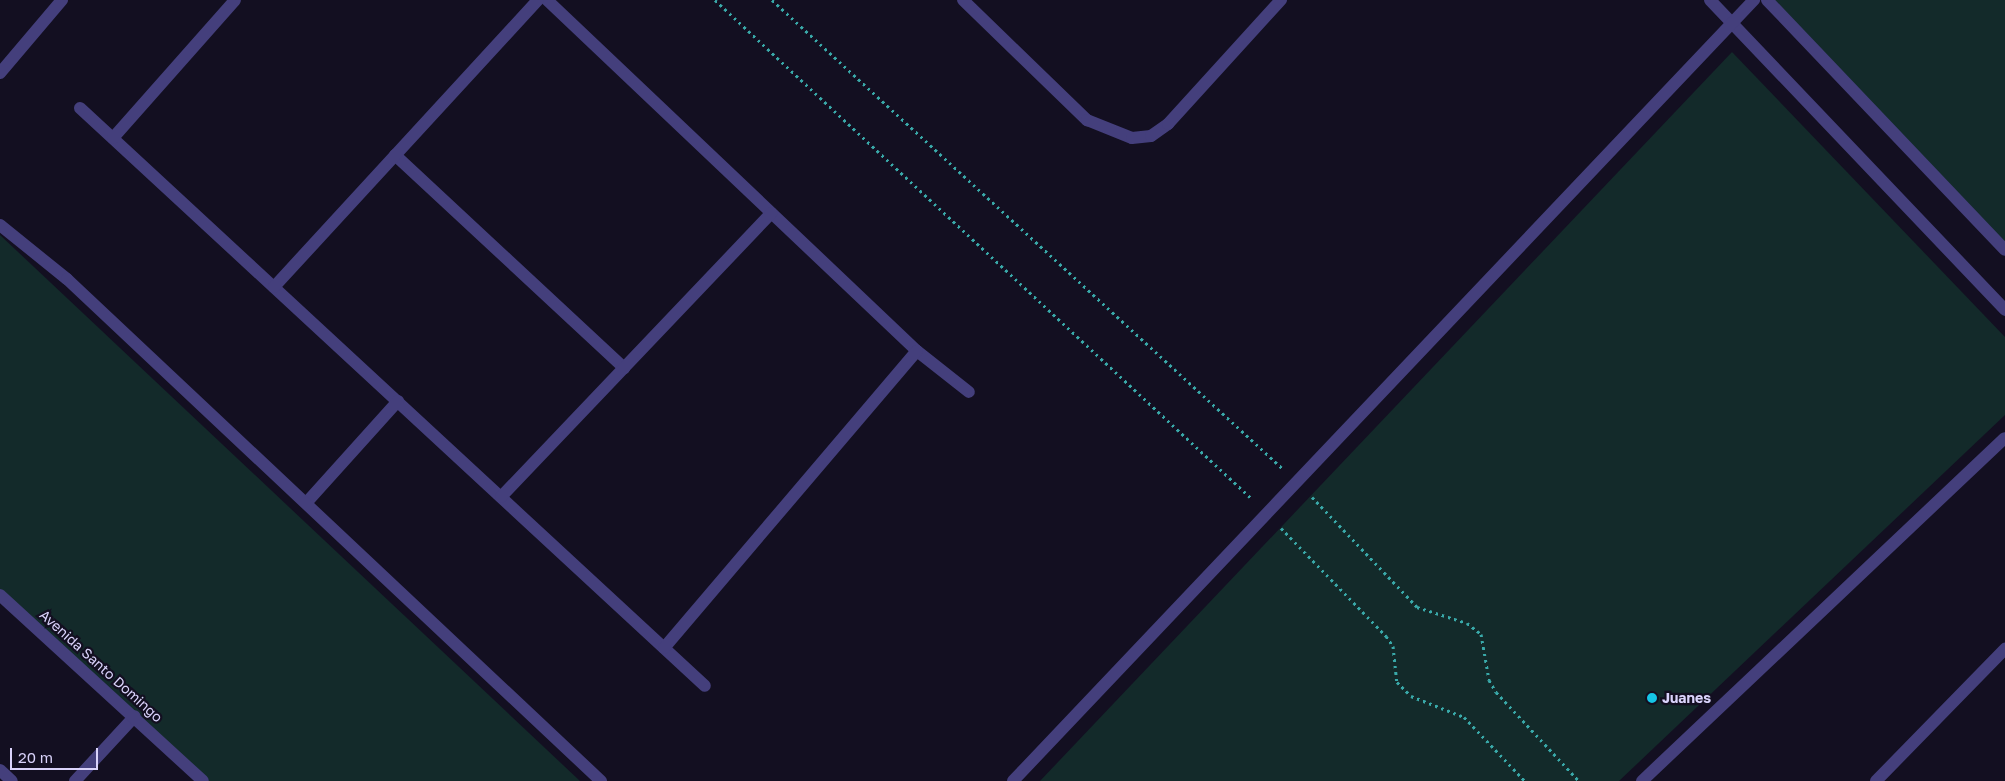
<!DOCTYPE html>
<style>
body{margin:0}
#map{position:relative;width:2005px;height:781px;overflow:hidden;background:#130f21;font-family:"Golos Text",sans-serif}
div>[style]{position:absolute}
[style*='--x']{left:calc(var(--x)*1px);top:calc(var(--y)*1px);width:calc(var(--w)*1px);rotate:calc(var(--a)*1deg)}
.green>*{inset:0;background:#132a2a}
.path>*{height:3px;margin-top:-1.5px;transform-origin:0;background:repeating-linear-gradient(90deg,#39a9a9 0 2.5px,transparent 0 6.5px)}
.lane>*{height:12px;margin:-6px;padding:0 6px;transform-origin:6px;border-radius:6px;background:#443f7c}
.street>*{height:12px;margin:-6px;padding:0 6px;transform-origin:6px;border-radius:6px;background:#443f7c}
.dots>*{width:14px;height:14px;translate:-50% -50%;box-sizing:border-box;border:2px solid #130f21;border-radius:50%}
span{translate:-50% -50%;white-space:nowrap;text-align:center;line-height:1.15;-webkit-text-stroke:4.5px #130f21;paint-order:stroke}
.street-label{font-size:14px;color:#dad3fb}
.poi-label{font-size:14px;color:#dad3fb;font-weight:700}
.left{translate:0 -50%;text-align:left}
.scale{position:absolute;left:10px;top:748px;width:88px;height:22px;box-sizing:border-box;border:2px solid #dad3fb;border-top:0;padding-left:6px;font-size:15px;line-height:18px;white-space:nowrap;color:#dad3fb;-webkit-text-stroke:4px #130f21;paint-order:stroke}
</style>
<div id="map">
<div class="green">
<i style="clip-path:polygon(1775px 0,2005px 0,2005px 254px)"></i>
<i style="clip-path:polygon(1732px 52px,2005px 337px,2005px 415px,1619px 781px,1040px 781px)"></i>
<i style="clip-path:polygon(0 235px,580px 781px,204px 781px,0 596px)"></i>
</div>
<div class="path">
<i style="--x:715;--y:0;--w:733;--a:42.9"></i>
<i style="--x:772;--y:0;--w:692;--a:42.54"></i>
<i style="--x:1312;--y:497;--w:152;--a:46.3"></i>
<i style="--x:1417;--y:607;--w:52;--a:17.7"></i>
<i style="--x:1467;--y:623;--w:18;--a:38"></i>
<i style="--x:1481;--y:634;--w:47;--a:80.1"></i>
<i style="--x:1489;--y:680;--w:14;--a:60"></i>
<i style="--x:1496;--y:692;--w:122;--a:47"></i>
<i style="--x:1281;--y:528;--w:151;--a:45.8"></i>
<i style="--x:1386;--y:636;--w:12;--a:55"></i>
<i style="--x:1393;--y:646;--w:36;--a:84"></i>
<i style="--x:1397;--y:682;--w:20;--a:45"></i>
<i style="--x:1411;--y:696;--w:57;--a:21.6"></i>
<i style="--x:1464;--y:717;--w:88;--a:46.4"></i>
</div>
<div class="lane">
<i style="--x:547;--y:0;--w:510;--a:43.49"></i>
<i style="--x:917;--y:351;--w:66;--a:38.3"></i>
<i style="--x:963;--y:0;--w:173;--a:44.1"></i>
<i style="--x:1087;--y:120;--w:48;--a:21.8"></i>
<i style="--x:1132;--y:138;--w:19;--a:-6"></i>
<i style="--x:1151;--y:136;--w:21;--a:-35"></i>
<i style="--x:1168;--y:124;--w:168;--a:-47.7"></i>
<i style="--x:80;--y:108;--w:851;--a:42.76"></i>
<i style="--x:113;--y:138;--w:184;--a:-48.5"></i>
<i style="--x:395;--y:155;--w:313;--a:42.9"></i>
<i style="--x:274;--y:287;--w:390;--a:-47.4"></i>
<i style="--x:501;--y:497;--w:392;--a:-46.4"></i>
<i style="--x:307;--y:502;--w:136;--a:-48"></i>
<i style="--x:664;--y:648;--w:390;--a:-49.6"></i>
<i style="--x:0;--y:770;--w:16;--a:43"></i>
<i style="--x:75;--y:781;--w:88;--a:-47.3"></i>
<i style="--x:1876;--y:781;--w:185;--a:-45.7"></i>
</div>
<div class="street">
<i style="--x:1710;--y:0;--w:428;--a:46.4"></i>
<i style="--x:1767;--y:0;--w:345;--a:46.4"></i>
<i style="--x:0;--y:73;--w:96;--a:-49.7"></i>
<i style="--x:0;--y:225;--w:86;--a:38.9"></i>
<i style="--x:67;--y:279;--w:733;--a:43.23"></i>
<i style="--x:0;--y:595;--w:275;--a:42.5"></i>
<i style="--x:1013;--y:781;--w:1077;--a:-46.51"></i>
<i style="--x:1642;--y:781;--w:499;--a:-43.4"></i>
</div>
<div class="dots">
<i style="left:1652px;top:698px;background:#15c5e6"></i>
</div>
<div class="street-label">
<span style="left:101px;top:666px;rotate:42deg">Avenida Santo Domingo</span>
</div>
<div class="poi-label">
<span class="left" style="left:1662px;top:698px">Juanes</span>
</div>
<div class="scale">20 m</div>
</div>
